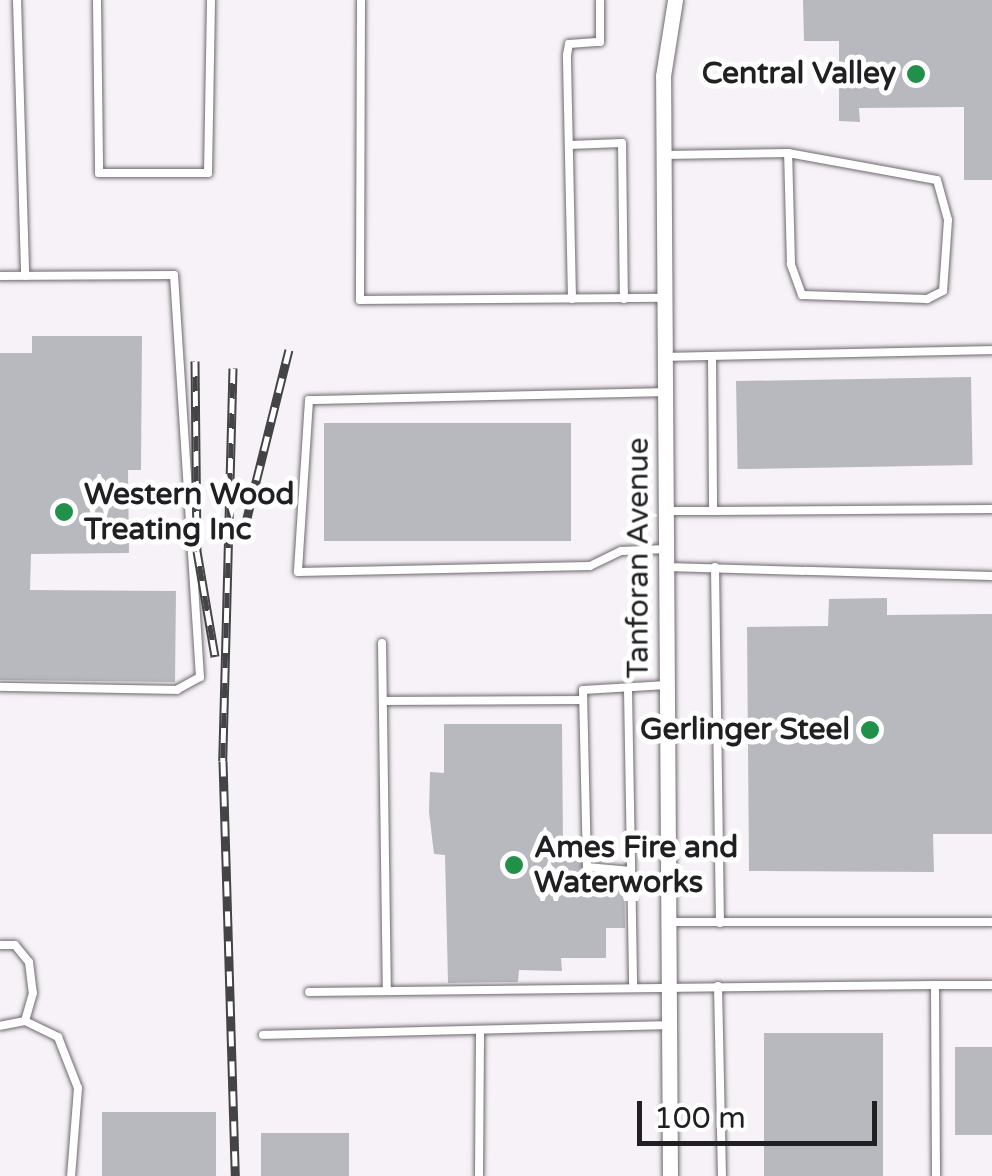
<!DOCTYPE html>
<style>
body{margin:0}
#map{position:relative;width:992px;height:1176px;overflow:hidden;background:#f7f2f8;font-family:"Varela Round",sans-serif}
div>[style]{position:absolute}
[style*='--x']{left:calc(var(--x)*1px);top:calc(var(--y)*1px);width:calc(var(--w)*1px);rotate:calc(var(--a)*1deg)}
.building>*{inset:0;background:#b8b8bf;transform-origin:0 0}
.roads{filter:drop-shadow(0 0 2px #6e696e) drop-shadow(0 0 2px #6e696e)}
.lane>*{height:8px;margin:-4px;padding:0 4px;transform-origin:4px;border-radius:4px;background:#fff}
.street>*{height:15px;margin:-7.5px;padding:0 7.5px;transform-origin:7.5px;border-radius:7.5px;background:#fff}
.rail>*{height:9px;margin-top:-4.5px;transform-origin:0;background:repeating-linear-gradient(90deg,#fff 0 15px,#444345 0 30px);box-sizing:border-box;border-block:2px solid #444345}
.dots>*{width:28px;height:28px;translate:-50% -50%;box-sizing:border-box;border:5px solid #fff;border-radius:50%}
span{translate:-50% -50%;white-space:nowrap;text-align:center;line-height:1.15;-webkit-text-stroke:10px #fff;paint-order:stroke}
.poi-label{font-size:30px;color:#201f21;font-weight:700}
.right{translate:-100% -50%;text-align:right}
.left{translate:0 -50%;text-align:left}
.street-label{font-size:30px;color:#201f21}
.scale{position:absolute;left:637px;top:1101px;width:240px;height:45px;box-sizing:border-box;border:5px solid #201f21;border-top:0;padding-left:12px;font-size:30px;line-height:35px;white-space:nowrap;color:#201f21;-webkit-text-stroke:8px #fff;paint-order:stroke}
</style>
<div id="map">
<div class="building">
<i style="clip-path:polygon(803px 0,992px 0,992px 180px,964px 180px,964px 107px,859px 108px,860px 122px,839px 121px,839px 41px,804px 41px)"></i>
<i style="clip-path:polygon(32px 336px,142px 336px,141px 470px,128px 470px,129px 553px,31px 554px,30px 590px,176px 591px,175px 682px,0 680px,0 353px,32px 353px)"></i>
<i style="left:971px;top:377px;width:88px;height:235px;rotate:89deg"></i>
<i style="left:571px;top:423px;width:118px;height:247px;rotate:90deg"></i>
<i style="clip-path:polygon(887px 598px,887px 615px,992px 614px,992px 834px,933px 834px,934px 872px,749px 871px,747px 627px,828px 626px,829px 599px)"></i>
<i style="clip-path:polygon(444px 724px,562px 724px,563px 846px,579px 846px,584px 875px,624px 878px,625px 928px,606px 928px,606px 958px,561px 958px,562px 971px,519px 970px,518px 982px,448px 983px,445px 855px,434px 854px,429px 812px,430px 772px,444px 773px)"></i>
<i style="left:883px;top:1033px;width:143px;height:119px;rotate:90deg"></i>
<i style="left:955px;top:1047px;width:37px;height:88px"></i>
<i style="left:102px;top:1112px;width:114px;height:64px"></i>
<i style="left:349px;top:1133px;width:43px;height:88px;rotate:90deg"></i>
</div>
<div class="roads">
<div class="lane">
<i style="--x:17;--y:0;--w:276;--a:88.3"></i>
<i style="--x:97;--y:0;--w:173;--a:89.3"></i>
<i style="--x:99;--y:173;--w:109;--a:0"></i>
<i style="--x:208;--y:173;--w:173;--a:-89"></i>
<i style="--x:361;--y:0;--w:300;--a:90.2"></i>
<i style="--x:360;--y:300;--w:305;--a:-0.4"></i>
<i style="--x:569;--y:145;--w:53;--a:-2.2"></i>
<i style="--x:622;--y:143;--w:156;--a:89.3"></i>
<i style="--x:664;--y:155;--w:124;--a:-0.9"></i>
<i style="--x:788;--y:153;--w:151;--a:10.3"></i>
<i style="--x:937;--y:180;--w:41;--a:74.6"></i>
<i style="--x:948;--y:220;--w:71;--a:94"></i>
<i style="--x:943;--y:291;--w:18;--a:153"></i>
<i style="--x:927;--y:299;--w:125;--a:-178.2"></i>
<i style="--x:802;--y:295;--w:33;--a:-110"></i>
<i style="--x:791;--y:264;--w:111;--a:-91.5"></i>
<i style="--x:0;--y:276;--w:174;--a:-0.3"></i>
<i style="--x:174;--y:275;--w:403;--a:86.3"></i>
<i style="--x:200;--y:677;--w:26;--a:151"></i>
<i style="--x:177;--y:690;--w:177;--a:-179"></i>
<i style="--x:572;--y:299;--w:244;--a:-91.2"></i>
<i style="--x:567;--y:55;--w:11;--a:-80"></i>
<i style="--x:569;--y:44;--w:31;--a:-4"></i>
<i style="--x:600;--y:42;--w:42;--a:-90"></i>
<i style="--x:712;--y:356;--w:155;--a:89.6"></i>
<i style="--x:713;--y:511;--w:279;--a:-0.4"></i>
<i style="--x:665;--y:357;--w:327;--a:-1.2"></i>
<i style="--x:665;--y:392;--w:356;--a:178.7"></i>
<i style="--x:309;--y:400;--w:172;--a:93.7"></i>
<i style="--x:298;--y:572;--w:292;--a:-1.2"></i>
<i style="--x:590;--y:566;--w:34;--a:-26"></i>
<i style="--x:621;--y:551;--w:45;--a:-2.5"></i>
<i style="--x:666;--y:511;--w:47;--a:0"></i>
<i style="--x:666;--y:567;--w:326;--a:1.6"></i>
<i style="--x:715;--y:567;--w:356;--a:89.2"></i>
<i style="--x:382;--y:643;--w:348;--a:89.2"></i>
<i style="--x:628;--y:690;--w:296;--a:89"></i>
<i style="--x:383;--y:701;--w:200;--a:-0.3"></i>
<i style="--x:631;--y:871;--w:44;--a:-174.8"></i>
<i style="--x:587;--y:867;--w:177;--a:-91.3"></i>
<i style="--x:583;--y:690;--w:84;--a:-3.4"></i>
<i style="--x:669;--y:922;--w:323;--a:0"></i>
<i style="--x:0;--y:945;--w:15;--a:0"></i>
<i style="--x:15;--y:945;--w:22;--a:51"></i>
<i style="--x:29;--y:962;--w:31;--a:83"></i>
<i style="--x:33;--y:993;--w:29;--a:106"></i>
<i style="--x:25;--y:1021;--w:25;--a:169"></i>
<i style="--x:935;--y:985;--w:57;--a:0"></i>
<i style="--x:718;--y:986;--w:190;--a:88.8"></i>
<i style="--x:309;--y:992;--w:626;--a:-0.64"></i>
<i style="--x:935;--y:985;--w:191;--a:89.7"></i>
<i style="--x:25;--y:1021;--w:37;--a:26"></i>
<i style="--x:58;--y:1037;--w:55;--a:68.6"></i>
<i style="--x:78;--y:1088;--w:88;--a:94.5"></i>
<i style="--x:263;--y:1035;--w:406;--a:-1.4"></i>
<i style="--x:479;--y:1176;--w:146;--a:-89.6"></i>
</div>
<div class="street">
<i style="--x:670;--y:1176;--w:1100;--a:-90.36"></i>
<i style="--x:663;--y:76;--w:77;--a:-81"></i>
</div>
</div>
<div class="rail">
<i style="--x:195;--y:361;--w:190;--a:89.4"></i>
<i style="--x:197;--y:551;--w:107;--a:80.3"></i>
<i style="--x:233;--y:368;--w:393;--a:91.5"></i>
<i style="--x:223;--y:761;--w:415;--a:88.3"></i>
<i style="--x:242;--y:538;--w:194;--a:-76"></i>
</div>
<div class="dots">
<i style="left:916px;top:74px;background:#219049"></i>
<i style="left:64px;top:512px;background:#219049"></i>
<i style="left:870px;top:730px;background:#219049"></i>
<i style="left:514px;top:865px;background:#219049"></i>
</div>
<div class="poi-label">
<span class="right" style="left:896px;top:74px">Central Valley</span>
<span class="left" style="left:84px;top:512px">Western Wood<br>Treating Inc</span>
<span class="right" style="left:850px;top:730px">Gerlinger Steel</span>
<span class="left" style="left:534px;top:865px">Ames Fire and<br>Waterworks</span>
</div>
<div class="street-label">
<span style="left:639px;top:558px;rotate:-90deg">Tanforan Avenue</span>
</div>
<div class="scale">100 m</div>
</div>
